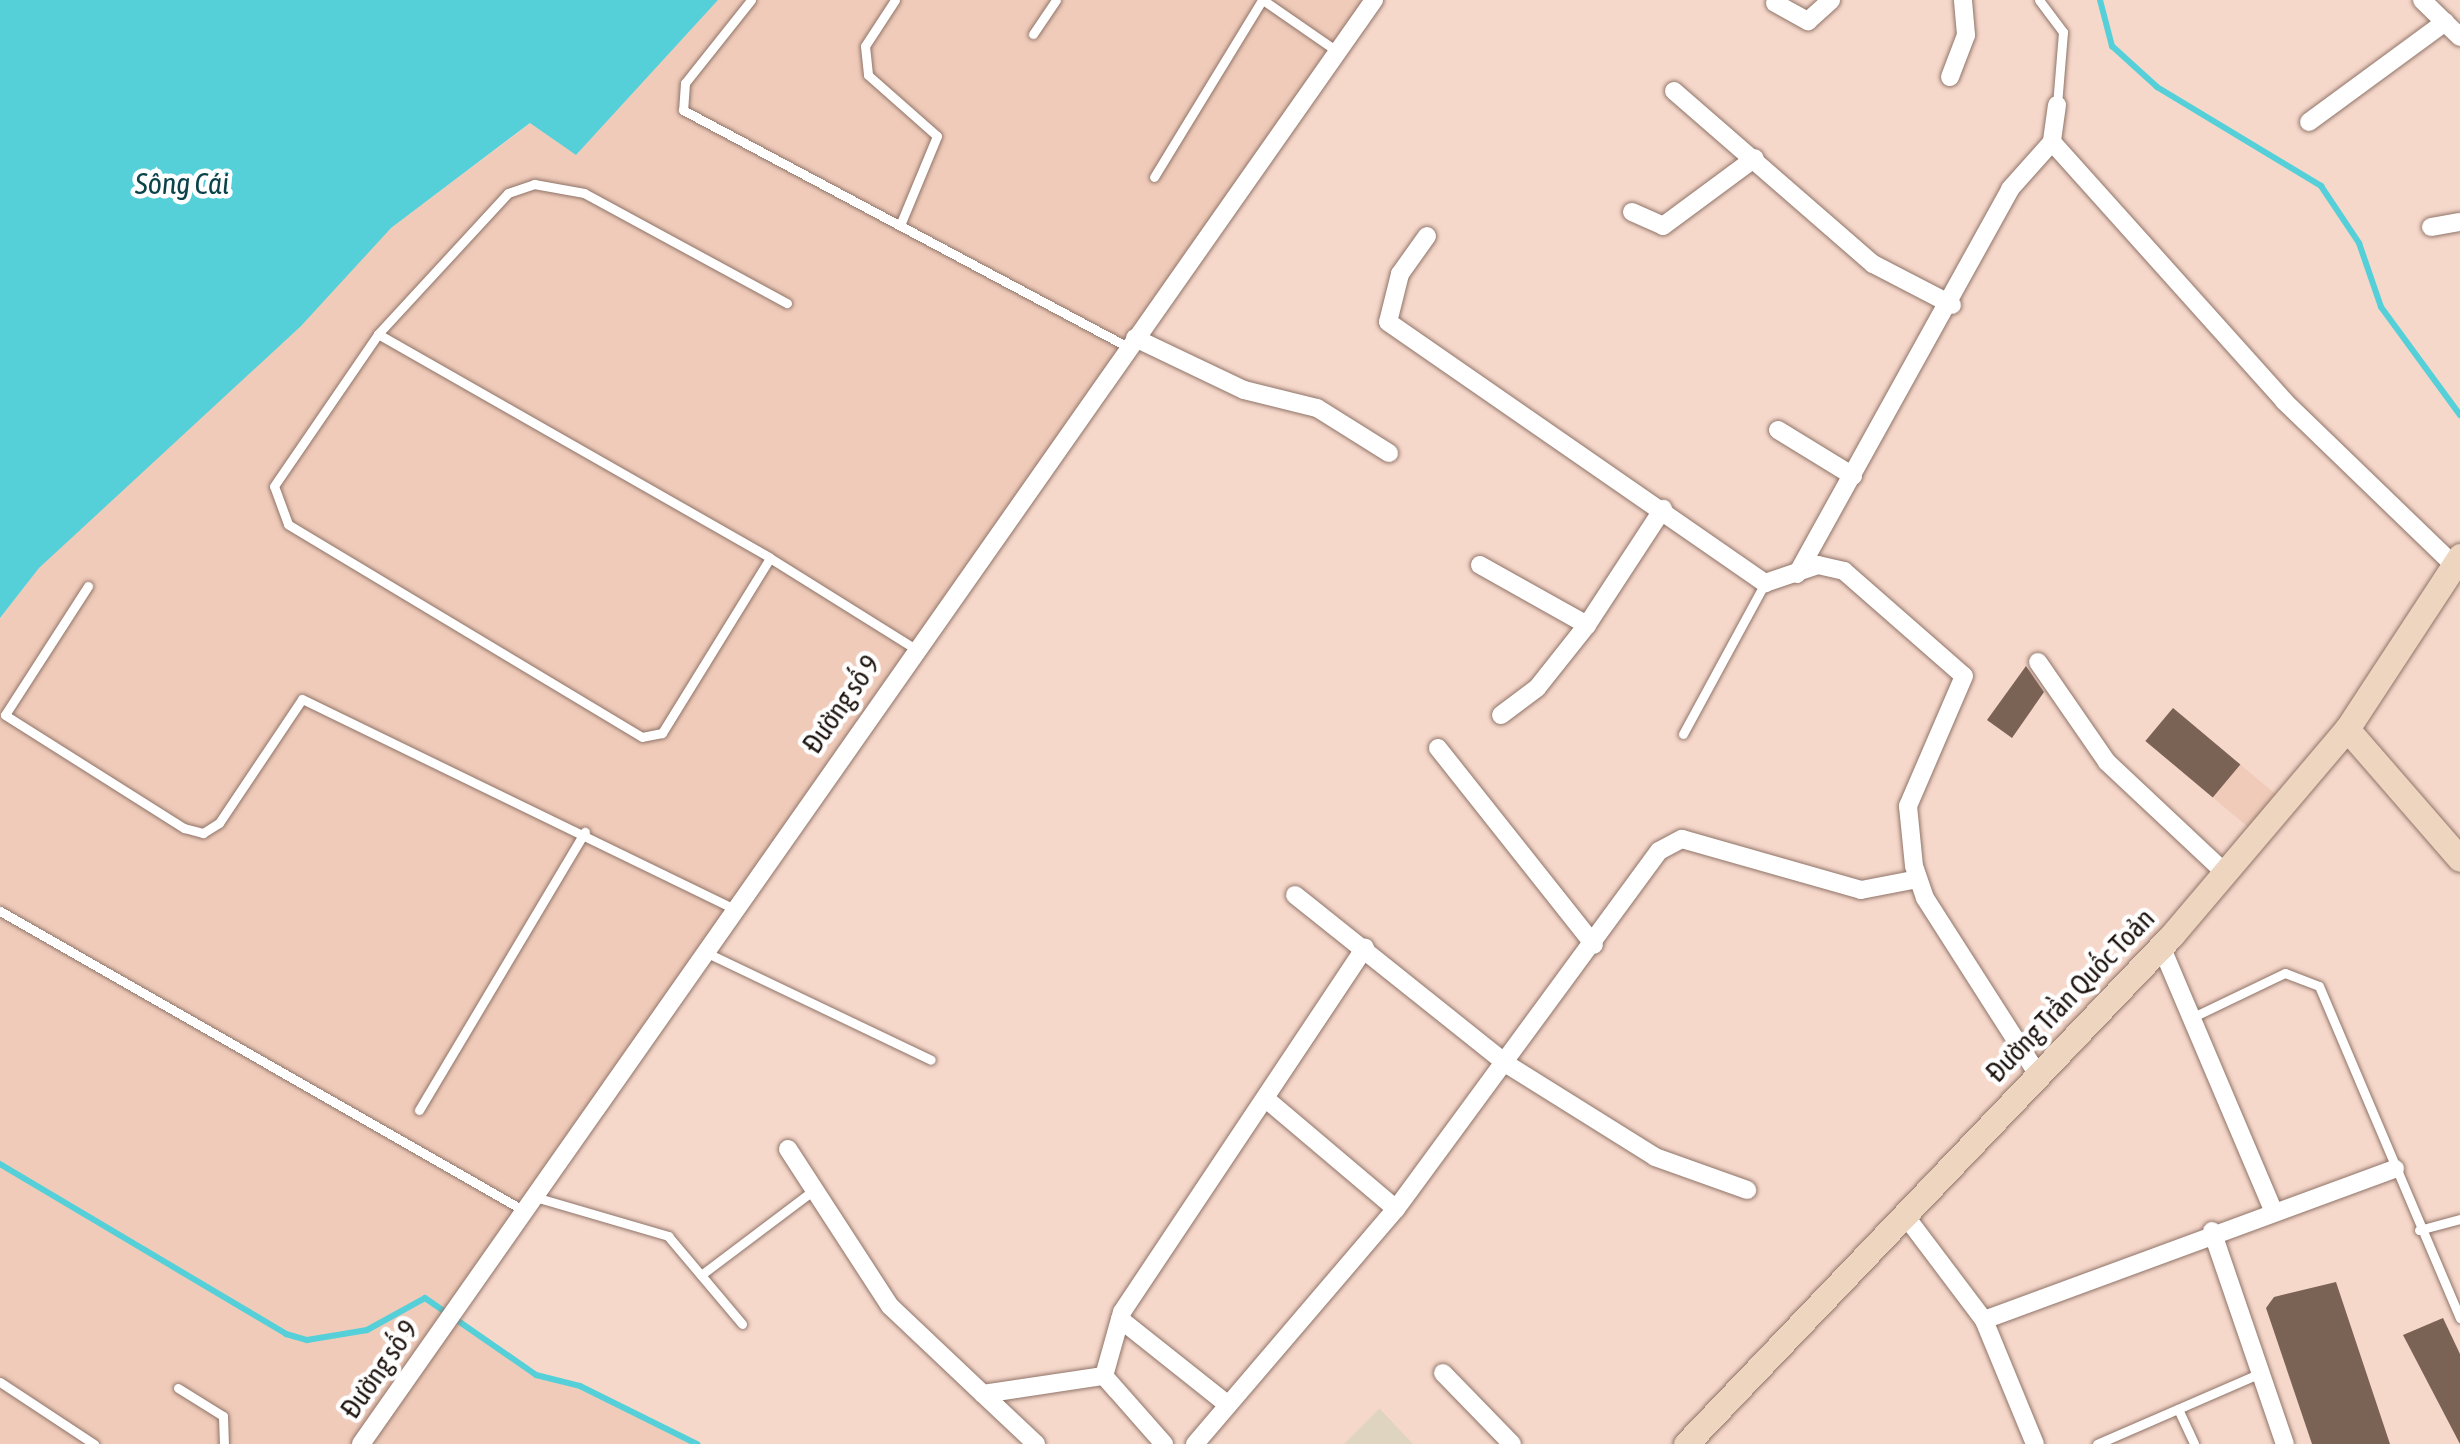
<!DOCTYPE html>
<meta charset="utf-8">
<style>
body{margin:0}
#map{position:relative;width:2460px;height:1444px;overflow:hidden;background:#f6d8cb;font-family:"Asap Condensed",sans-serif}
div>[style]{position:absolute}
[style*='--x']{left:calc(var(--x)*1px);top:calc(var(--y)*1px);width:calc(var(--w)*1px);rotate:calc(var(--a)*1deg)}
.built>*{inset:0;background:#f0cbba;transform-origin:0 0}
.education>*{inset:0;background:#dfd4c0}
.water>*{inset:0;background:#55d0d8}
.stream>*{height:6px;margin:-3px;padding:0 3px;transform-origin:3px;border-radius:3px;background:#55d0d8}
.building>*{inset:0;background:#7a6255;transform-origin:0 0}
.roads{filter:drop-shadow(0 0 2px #8f7468) drop-shadow(0 0 2px #8f7468)}
.lane>*{height:9px;margin:-4.5px;padding:0 4.5px;transform-origin:4.5px;border-radius:4.5px;background:#fff}
.street>*{height:18px;margin:-9px;padding:0 9px;transform-origin:9px;border-radius:9px;background:#fff}
.secondary>*{height:25px;margin:-12.5px;padding:0 12.5px;transform-origin:12.5px;border-radius:12.5px;background:#edd5c0}
span{translate:-50% -50%;white-space:nowrap;text-align:center;line-height:1.15;-webkit-text-stroke:9px #fff;paint-order:stroke}
.street-label{font-size:28px;color:#1e140f}
.water-label{font-size:30px;color:#0b4448;font-style:italic}
</style>
<div id="map">
<div class="built">
<i style="clip-path:polygon(718px 0,1364px 0,444px 1310px,536px 1375px,580px 1386px,697px 1444px,0 1444px,0 618px,39px 568px,391px 228px,531px 123px,576px 155px)"></i>
<i style="left:2173px;top:708px;width:134px;height:43px;rotate:40deg"></i>
</div>
<div class="education">
<i style="clip-path:polygon(1380px 1409px,1413px 1444px,1344px 1444px,1379px 1409px)"></i>
</div>
<div class="water">
<i style="clip-path:polygon(0 0,718px 0,576px 155px,530px 123px,391px 228px,301px 326px,39px 568px,0 618px)"></i>
</div>
<div class="stream">
<i style="--x:2100;--y:0;--w:48;--a:75.4"></i>
<i style="--x:2112;--y:46;--w:61;--a:42.3"></i>
<i style="--x:2157;--y:87;--w:192;--a:31.1"></i>
<i style="--x:2321;--y:186;--w:69;--a:56.3"></i>
<i style="--x:2359;--y:243;--w:68;--a:71"></i>
<i style="--x:2381;--y:307;--w:134;--a:53.8"></i>
<i style="--x:0;--y:1164;--w:333;--a:30.7"></i>
<i style="--x:286;--y:1334;--w:22;--a:16"></i>
<i style="--x:307;--y:1340;--w:61;--a:-9.5"></i>
<i style="--x:367;--y:1330;--w:66;--a:-28.9"></i>
<i style="--x:425;--y:1298;--w:135;--a:34.7"></i>
<i style="--x:536;--y:1375;--w:45;--a:14"></i>
<i style="--x:580;--y:1386;--w:131;--a:26.4"></i>
</div>
<div class="building">
<i style="clip-path:polygon(2026px 666px,2044px 692px,2012px 738px,1987px 720px)"></i>
<i style="left:2173px;top:708px;width:88px;height:43px;rotate:40deg"></i>
<i style="clip-path:polygon(2336px 1282px,2390px 1444px,2312px 1444px,2266px 1308px,2274px 1297px)"></i>
<i style="clip-path:polygon(2443px 1318px,2460px 1354px,2460px 1444px,2403px 1335px)"></i>
</div>
<div class="roads">
<div class="lane">
<i style="--x:751;--y:0;--w:106;--a:128.5"></i>
<i style="--x:685;--y:83;--w:27;--a:94"></i>
<i style="--x:683;--y:110;--w:504;--a:28.04"></i>
<i style="--x:895;--y:0;--w:55;--a:123.1"></i>
<i style="--x:865;--y:46;--w:29;--a:84"></i>
<i style="--x:868;--y:75;--w:92;--a:41.5"></i>
<i style="--x:937;--y:136;--w:94;--a:112.5"></i>
<i style="--x:1263;--y:0;--w:91;--a:34.7"></i>
<i style="--x:2039;--y:0;--w:40;--a:53"></i>
<i style="--x:2063;--y:32;--w:73;--a:94.7"></i>
<i style="--x:1033;--y:34;--w:41;--a:-55.9"></i>
<i style="--x:1154;--y:177;--w:207;--a:-58.6"></i>
<i style="--x:378;--y:334;--w:192;--a:-47.3"></i>
<i style="--x:508;--y:193;--w:28;--a:-19"></i>
<i style="--x:534;--y:184;--w:51;--a:10.2"></i>
<i style="--x:584;--y:193;--w:231;--a:28.5"></i>
<i style="--x:770;--y:558;--w:206;--a:121.7"></i>
<i style="--x:662;--y:733;--w:20;--a:169"></i>
<i style="--x:642;--y:737;--w:413;--a:-149"></i>
<i style="--x:288;--y:524;--w:40;--a:-110.2"></i>
<i style="--x:274;--y:486;--w:184;--a:-55.6"></i>
<i style="--x:378;--y:334;--w:451;--a:29.7"></i>
<i style="--x:770;--y:558;--w:170;--a:32"></i>
<i style="--x:88;--y:586;--w:153;--a:122.8"></i>
<i style="--x:5;--y:715;--w:212;--a:32.3"></i>
<i style="--x:184;--y:828;--w:20;--a:15"></i>
<i style="--x:203;--y:833;--w:19;--a:-32"></i>
<i style="--x:219;--y:823;--w:149;--a:-56.2"></i>
<i style="--x:302;--y:699;--w:478;--a:25.9"></i>
<i style="--x:1683;--y:734;--w:172;--a:-61.5"></i>
<i style="--x:0;--y:911;--w:602;--a:29.76"></i>
<i style="--x:705;--y:952;--w:250;--a:25.5"></i>
<i style="--x:2191;--y:1018;--w:104;--a:-25.6"></i>
<i style="--x:2285;--y:973;--w:36;--a:21"></i>
<i style="--x:2319;--y:986;--w:361;--a:67"></i>
<i style="--x:419;--y:1110;--w:324;--a:-59.2"></i>
<i style="--x:535;--y:1197;--w:139;--a:16.3"></i>
<i style="--x:668;--y:1236;--w:115;--a:49.9"></i>
<i style="--x:2419;--y:1230;--w:42;--a:-15"></i>
<i style="--x:701;--y:1275;--w:141;--a:-37"></i>
<i style="--x:0;--y:1382;--w:113;--a:33.4"></i>
<i style="--x:178;--y:1388;--w:53;--a:31.9"></i>
<i style="--x:223;--y:1416;--w:28;--a:88"></i>
<i style="--x:2178;--y:1409;--w:38;--a:65"></i>
<i style="--x:2097;--y:1444;--w:178;--a:-23.5"></i>
</div>
<div class="street">
<i style="--x:2422;--y:0;--w:53;--a:44.2"></i>
<i style="--x:1775;--y:3;--w:38;--a:29"></i>
<i style="--x:1808;--y:21;--w:31;--a:-42"></i>
<i style="--x:1950;--y:77;--w:45;--a:-69.1"></i>
<i style="--x:1966;--y:35;--w:35;--a:-95"></i>
<i style="--x:1674;--y:91;--w:264;--a:41"></i>
<i style="--x:1873;--y:264;--w:89;--a:27.4"></i>
<i style="--x:2057;--y:105;--w:37;--a:98"></i>
<i style="--x:2052;--y:142;--w:348;--a:48.1"></i>
<i style="--x:2284;--y:401;--w:236;--a:44"></i>
<i style="--x:2309;--y:122;--w:169;--a:-36.3"></i>
<i style="--x:1632;--y:212;--w:34;--a:24"></i>
<i style="--x:1663;--y:226;--w:114;--a:-36.5"></i>
<i style="--x:2431;--y:227;--w:29;--a:-10"></i>
<i style="--x:1427;--y:236;--w:47;--a:125.4"></i>
<i style="--x:1400;--y:274;--w:49;--a:104"></i>
<i style="--x:1388;--y:322;--w:459;--a:34.7"></i>
<i style="--x:1765;--y:583;--w:56;--a:-18.8"></i>
<i style="--x:1818;--y:565;--w:27;--a:13"></i>
<i style="--x:1844;--y:571;--w:159;--a:41.2"></i>
<i style="--x:1964;--y:676;--w:142;--a:113.3"></i>
<i style="--x:1908;--y:806;--w:60;--a:84.3"></i>
<i style="--x:1914;--y:866;--w:34;--a:71"></i>
<i style="--x:1925;--y:898;--w:208;--a:57.4"></i>
<i style="--x:1135;--y:338;--w:121;--a:25.5"></i>
<i style="--x:1244;--y:390;--w:75;--a:13.9"></i>
<i style="--x:1317;--y:408;--w:85;--a:32"></i>
<i style="--x:1778;--y:430;--w:88;--a:31.5"></i>
<i style="--x:1480;--y:565;--w:123;--a:29.3"></i>
<i style="--x:1797;--y:574;--w:440;--a:-61"></i>
<i style="--x:2010;--y:189;--w:63;--a:-48.2"></i>
<i style="--x:2038;--y:662;--w:121;--a:55.4"></i>
<i style="--x:2107;--y:762;--w:162;--a:43.2"></i>
<i style="--x:1501;--y:715;--w:45;--a:-36.9"></i>
<i style="--x:1537;--y:688;--w:80;--a:-51.6"></i>
<i style="--x:1587;--y:625;--w:139;--a:-56.8"></i>
<i style="--x:1438;--y:748;--w:251;--a:51.6"></i>
<i style="--x:1295;--y:895;--w:273;--a:38.6"></i>
<i style="--x:1508;--y:1065;--w:173;--a:32"></i>
<i style="--x:1655;--y:1157;--w:98;--a:19.7"></i>
<i style="--x:2161;--y:946;--w:287;--a:67"></i>
<i style="--x:1266;--y:1099;--w:170;--a:40.2"></i>
<i style="--x:788;--y:1149;--w:187;--a:57"></i>
<i style="--x:890;--y:1306;--w:128;--a:43.4"></i>
<i style="--x:983;--y:1394;--w:122;--a:-8.5"></i>
<i style="--x:1907;--y:1218;--w:128;--a:53"></i>
<i style="--x:2212;--y:1231;--w:225;--a:71.1"></i>
<i style="--x:1120;--y:1319;--w:138;--a:38.5"></i>
<i style="--x:1443;--y:1373;--w:99;--a:45.8"></i>
<i style="--x:983;--y:1394;--w:73;--a:43.3"></i>
<i style="--x:361;--y:1444;--w:1764;--a:-54.95"></i>
<i style="--x:1164;--y:1444;--w:91;--a:-131.4"></i>
<i style="--x:1104;--y:1376;--w:66;--a:-74.3"></i>
<i style="--x:1122;--y:1312;--w:438;--a:-56.3"></i>
<i style="--x:1195;--y:1444;--w:309;--a:-49.5"></i>
<i style="--x:1396;--y:1209;--w:444;--a:-53.7"></i>
<i style="--x:1659;--y:851;--w:26;--a:-28"></i>
<i style="--x:1682;--y:839;--w:186;--a:15.9"></i>
<i style="--x:1861;--y:890;--w:58;--a:-10.9"></i>
<i style="--x:2035;--y:1444;--w:134;--a:-112.4"></i>
<i style="--x:1984;--y:1320;--w:438;--a:-20.2"></i>
</div>
<div class="secondary">
<i style="--x:2347;--y:729;--w:172;--a:49"></i>
<i style="--x:1686;--y:1444;--w:704;--a:-46.32"></i>
<i style="--x:2172;--y:935;--w:270;--a:-49.7"></i>
<i style="--x:2347;--y:729;--w:207;--a:-56.8"></i>
</div>
</div>
<div class="street-label">
<span style="left:841px;top:704px;rotate:-55deg">Đường số 9</span>
<span style="left:2070px;top:995px;rotate:-46deg">Đường Trần Quốc Toản</span>
<span style="left:379px;top:1369px;rotate:-55deg">Đường số 9</span>
</div>
<div class="water-label">
<span style="left:182px;top:183px">Sông Cái</span>
</div>
</div>
